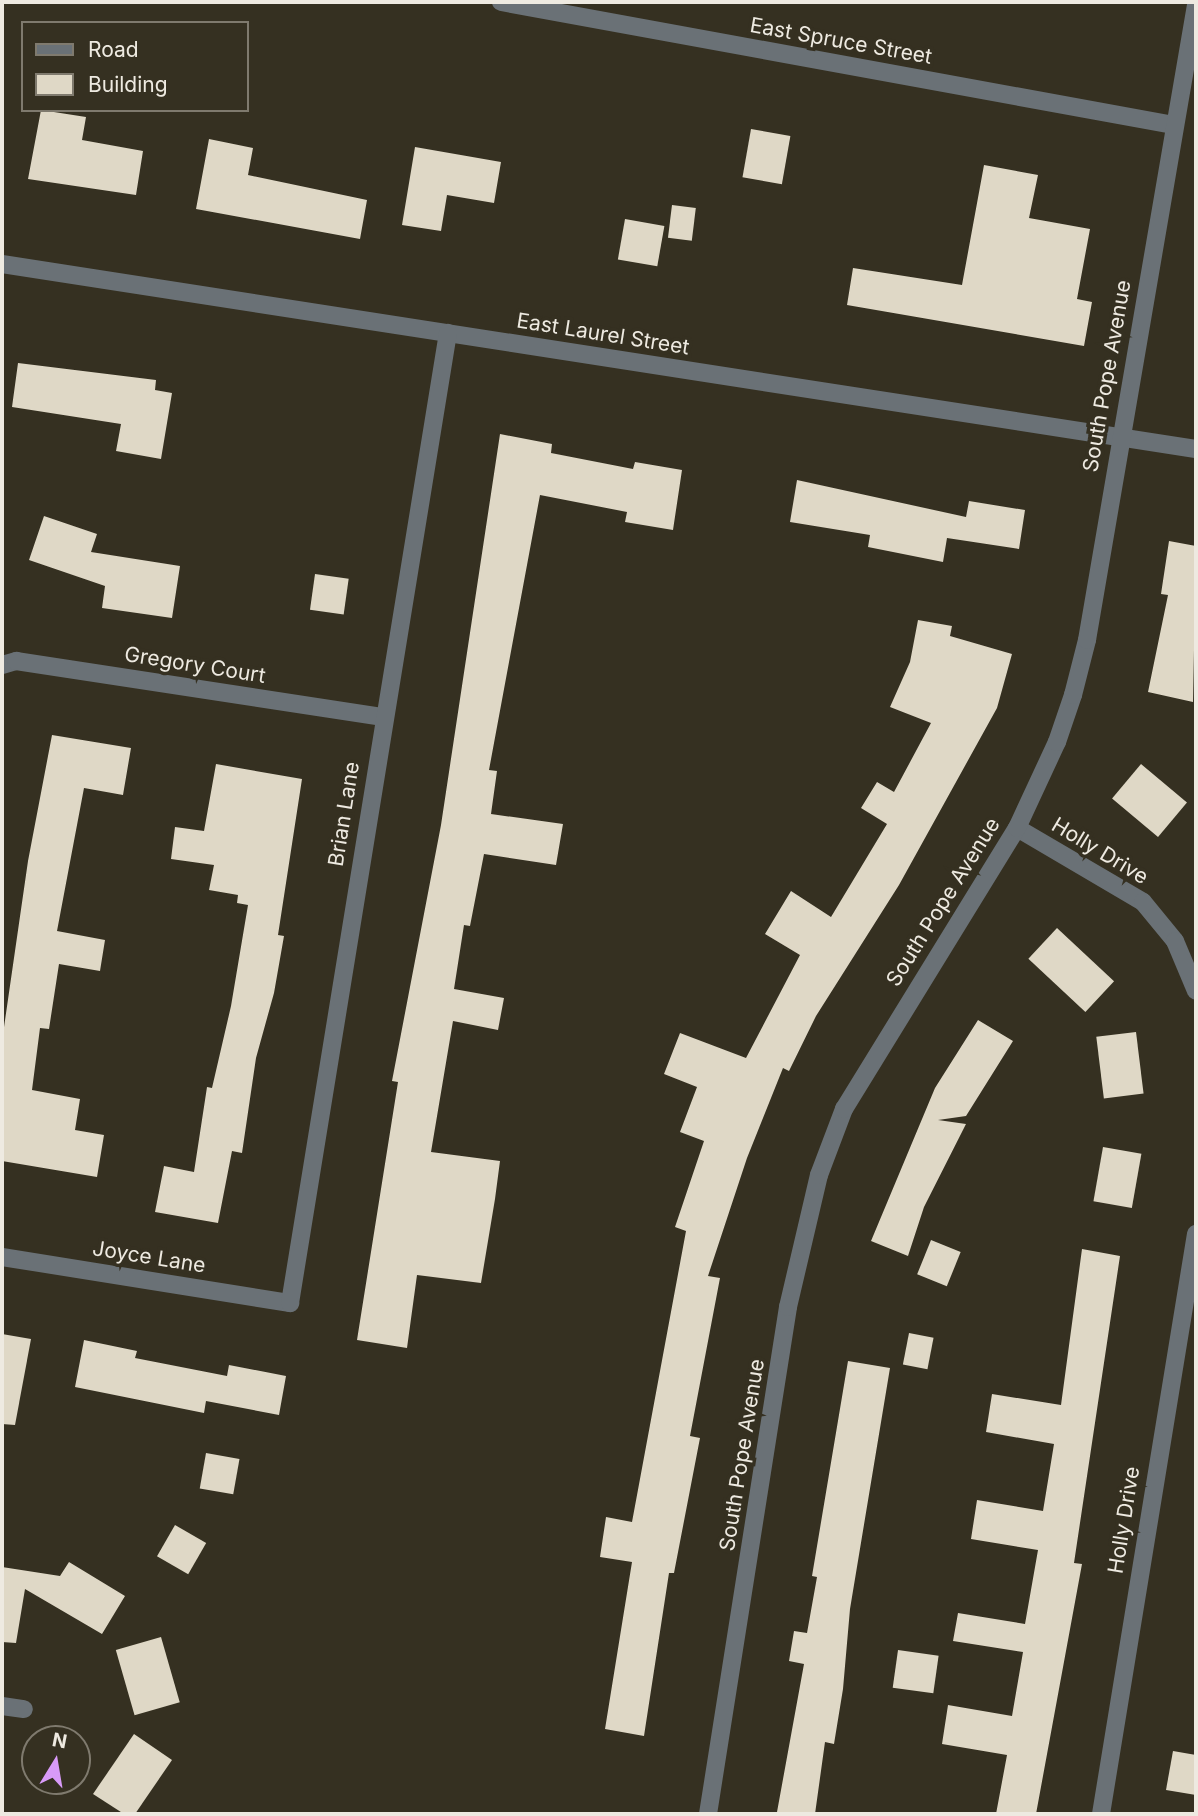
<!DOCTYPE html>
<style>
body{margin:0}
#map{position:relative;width:1198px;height:1816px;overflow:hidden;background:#353021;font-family:Inter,sans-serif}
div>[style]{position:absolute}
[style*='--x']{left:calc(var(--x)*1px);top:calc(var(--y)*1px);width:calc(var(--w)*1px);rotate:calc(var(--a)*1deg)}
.building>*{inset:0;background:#dfd8c6;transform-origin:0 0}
.street>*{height:18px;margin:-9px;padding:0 9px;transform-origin:9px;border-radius:9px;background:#6a7176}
span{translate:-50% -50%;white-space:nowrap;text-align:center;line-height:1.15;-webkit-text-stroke:7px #353021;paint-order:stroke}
.street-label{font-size:21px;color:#eeeae1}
.frame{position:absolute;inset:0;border:4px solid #eeeae1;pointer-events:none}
.legend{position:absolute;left:21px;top:21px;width:228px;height:91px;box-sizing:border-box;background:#353021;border:2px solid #7f7a6e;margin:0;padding:9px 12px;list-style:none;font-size:21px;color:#eeeae1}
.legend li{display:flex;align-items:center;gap:14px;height:35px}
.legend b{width:35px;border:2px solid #7f7a6e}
.north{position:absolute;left:21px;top:1725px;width:70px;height:70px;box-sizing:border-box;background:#353021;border:2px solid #7f7a6e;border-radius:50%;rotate:11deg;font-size:19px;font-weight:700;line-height:28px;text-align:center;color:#eeeae1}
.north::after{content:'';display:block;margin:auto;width:24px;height:32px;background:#d89af8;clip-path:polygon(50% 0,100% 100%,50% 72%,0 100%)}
</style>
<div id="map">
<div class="building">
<i style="clip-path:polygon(41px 110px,86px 117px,82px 140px,143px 151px,136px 195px,28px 179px)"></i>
<i style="left:751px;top:129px;width:40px;height:49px;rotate:10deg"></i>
<i style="clip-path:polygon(209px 139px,253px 148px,248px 175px,367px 200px,360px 239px,196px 209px)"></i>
<i style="clip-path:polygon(415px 147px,501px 162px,494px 203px,447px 195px,441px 231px,402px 225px)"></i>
<i style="clip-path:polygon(984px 165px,1038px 175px,1029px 218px,1090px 229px,1077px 299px,1092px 302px,1084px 346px,847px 305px,853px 268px,962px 285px)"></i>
<i style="left:672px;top:205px;width:24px;height:33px;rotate:7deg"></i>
<i style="left:625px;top:219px;width:40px;height:41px;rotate:10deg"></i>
<i style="clip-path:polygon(18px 363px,156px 380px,155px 390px,172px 393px,161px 459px,116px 451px,121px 424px,12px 407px)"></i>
<i style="clip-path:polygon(500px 434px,552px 444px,551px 453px,633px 469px,635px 462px,682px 470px,673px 530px,625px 522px,627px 512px,540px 495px,489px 770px,497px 771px,491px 814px,563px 824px,556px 865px,484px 854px,470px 926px,464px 925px,454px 989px,504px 998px,498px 1030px,453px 1021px,431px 1152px,500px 1161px,495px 1199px,481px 1283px,417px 1275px,407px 1348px,357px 1340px,398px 1082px,392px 1081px,441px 825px)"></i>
<i style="clip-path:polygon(797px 480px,966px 517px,969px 501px,1025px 510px,1019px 549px,947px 538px,943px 562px,868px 547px,870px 535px,790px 522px)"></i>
<i style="clip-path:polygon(44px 516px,97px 534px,91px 552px,180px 566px,172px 618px,102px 608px,105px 586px,29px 560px)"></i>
<i style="clip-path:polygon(1169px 541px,1196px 546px,1193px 702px,1148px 692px,1168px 595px,1161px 594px)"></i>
<i style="left:315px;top:574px;width:34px;height:36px;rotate:8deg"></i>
<i style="clip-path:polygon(918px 620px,952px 626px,950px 636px,1012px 654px,997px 708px,899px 885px,816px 1016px,789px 1071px,783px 1068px,747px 1158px,708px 1276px,720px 1278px,690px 1436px,700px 1438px,674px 1573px,669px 1573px,644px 1736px,605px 1729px,632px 1562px,600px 1557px,606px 1517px,632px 1522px,686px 1231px,675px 1227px,704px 1141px,680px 1132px,697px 1087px,664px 1074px,680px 1033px,746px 1058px,800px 955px,765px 934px,791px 891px,831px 917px,887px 824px,861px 808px,877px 782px,894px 792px,931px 723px,890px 707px,910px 662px)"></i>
<i style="clip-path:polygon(52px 735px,131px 748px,123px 795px,84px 788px,57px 931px,105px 940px,100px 971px,59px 964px,49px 1029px,40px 1028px,32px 1090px,80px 1099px,75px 1130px,104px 1135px,97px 1177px,2px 1161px,2px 1041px,28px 861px)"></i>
<i style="clip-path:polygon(216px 764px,302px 779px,278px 935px,284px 936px,274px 993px,256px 1058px,242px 1153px,232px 1151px,218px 1223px,155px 1212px,164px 1166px,194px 1172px,207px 1087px,212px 1088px,231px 1006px,248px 905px,237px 903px,238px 895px,209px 890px,214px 865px,171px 859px,175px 827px,204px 831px)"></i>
<i style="left:1141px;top:764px;width:60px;height:45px;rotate:40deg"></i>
<i style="left:1057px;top:928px;width:78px;height:42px;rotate:43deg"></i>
<i style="clip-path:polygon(978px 1020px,1013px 1041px,966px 1116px,938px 1120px,966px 1124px,924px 1207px,908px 1256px,871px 1241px,935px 1088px)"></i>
<i style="left:1136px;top:1032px;width:62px;height:40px;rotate:83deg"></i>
<i style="left:1103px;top:1147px;width:39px;height:55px;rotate:10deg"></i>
<i style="left:931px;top:1240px;width:32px;height:37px;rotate:22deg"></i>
<i style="clip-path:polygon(1082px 1249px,1120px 1256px,1074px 1563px,1082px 1564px,1036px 1814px,996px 1814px,1007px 1755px,942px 1744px,948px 1705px,1012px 1716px,1023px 1652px,953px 1641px,958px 1613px,1025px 1624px,1038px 1550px,971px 1539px,977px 1500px,1043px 1511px,1054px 1444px,986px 1432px,992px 1394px,1061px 1405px)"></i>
<i style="left:909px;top:1333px;width:25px;height:32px;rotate:11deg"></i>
<i style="clip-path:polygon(2px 1334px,31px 1339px,15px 1425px,2px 1424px)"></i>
<i style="clip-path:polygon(84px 1340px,137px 1351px,135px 1358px,227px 1376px,229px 1365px,286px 1376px,279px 1415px,206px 1401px,204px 1413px,75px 1387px)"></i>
<i style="clip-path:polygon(848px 1361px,890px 1368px,850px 1609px,843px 1689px,834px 1744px,825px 1742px,815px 1814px,777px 1812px,804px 1664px,789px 1661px,794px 1631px,807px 1633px,817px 1577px,812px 1576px)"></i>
<i style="left:206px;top:1453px;width:34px;height:36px;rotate:10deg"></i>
<i style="left:175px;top:1525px;width:36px;height:36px;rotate:30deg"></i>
<i style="clip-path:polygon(69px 1562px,125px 1596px,102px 1634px,25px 1589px,16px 1643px,2px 1642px,2px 1567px,60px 1576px)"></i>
<i style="left:161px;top:1637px;width:68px;height:47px;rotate:74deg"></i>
<i style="left:898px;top:1650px;width:41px;height:38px;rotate:8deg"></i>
<i style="clip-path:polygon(134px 1734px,172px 1760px,135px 1814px,124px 1814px,93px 1794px)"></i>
<i style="clip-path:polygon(1173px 1751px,1196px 1755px,1196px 1795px,1166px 1790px)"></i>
</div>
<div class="street">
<i style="--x:501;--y:2;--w:683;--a:10.37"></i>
<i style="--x:2;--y:264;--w:1208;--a:8.81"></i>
<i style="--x:2;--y:665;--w:15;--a:-16"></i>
<i style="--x:16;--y:661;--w:370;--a:8.7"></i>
<i style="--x:1017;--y:828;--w:146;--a:30.4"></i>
<i style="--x:1143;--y:902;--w:50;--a:50.6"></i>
<i style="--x:1175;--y:941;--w:54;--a:67.2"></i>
<i style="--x:2;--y:1257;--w:292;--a:9.1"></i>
<i style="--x:290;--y:1303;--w:983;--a:-80.75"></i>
<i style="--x:2;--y:1706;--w:22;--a:8"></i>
<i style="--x:708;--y:1814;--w:513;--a:-81.03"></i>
<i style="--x:788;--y:1307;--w:136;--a:-76.8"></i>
<i style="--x:819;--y:1175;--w:71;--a:-69.3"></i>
<i style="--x:844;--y:1109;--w:330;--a:-58.4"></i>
<i style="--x:1017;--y:828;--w:95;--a:-65.1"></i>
<i style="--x:1057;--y:742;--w:50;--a:-71.2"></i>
<i style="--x:1073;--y:695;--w:57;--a:-75.7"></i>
<i style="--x:1087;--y:640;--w:644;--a:-80.26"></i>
<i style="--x:1101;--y:1814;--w:588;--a:-80.7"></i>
</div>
<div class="street-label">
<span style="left:841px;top:41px;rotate:10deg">East Spruce Street</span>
<span style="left:603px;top:334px;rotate:9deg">East Laurel Street</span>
<span style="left:1107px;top:376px;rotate:-80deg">South Pope Avenue</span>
<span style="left:195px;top:665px;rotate:9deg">Gregory Court</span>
<span style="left:344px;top:814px;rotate:-81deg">Brian Lane</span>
<span style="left:1100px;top:851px;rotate:31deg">Holly Drive</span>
<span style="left:943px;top:902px;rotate:-58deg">South Pope Avenue</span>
<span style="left:149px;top:1257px;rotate:9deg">Joyce Lane</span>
<span style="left:742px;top:1455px;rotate:-81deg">South Pope Avenue</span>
<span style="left:1124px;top:1520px;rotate:-81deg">Holly Drive</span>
</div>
<div class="frame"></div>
<ul class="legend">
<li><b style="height:9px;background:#6a7176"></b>Road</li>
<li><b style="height:19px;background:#dfd8c6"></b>Building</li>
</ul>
<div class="north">N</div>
</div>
